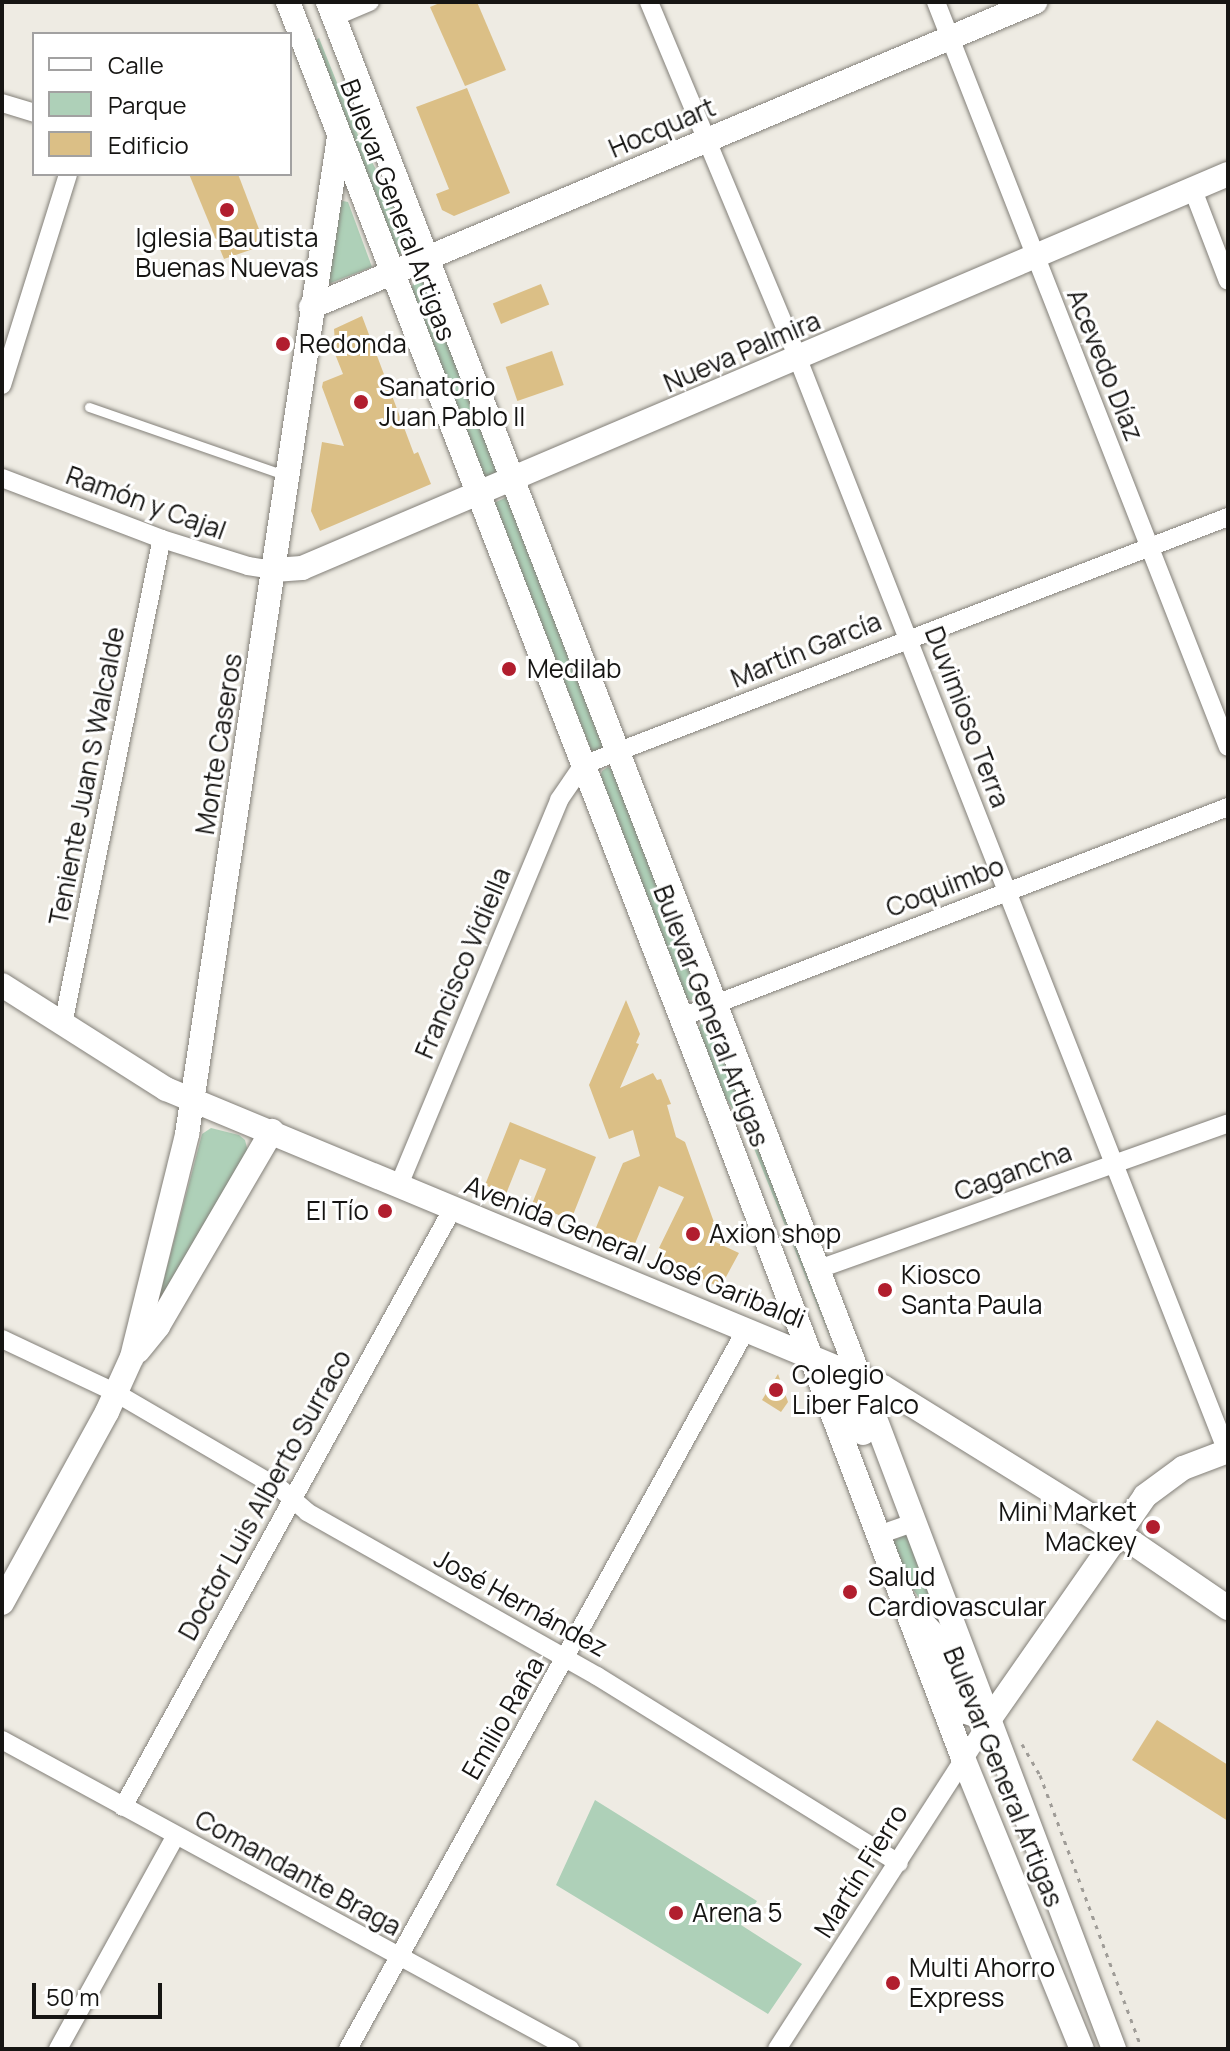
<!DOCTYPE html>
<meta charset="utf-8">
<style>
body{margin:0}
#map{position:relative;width:1230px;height:2051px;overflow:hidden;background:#eeebe3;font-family:Manrope,sans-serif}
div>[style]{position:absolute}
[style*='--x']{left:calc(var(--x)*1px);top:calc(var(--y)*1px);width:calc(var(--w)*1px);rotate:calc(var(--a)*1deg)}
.green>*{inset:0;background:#aed0b8}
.building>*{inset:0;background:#dbbf86;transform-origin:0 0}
.path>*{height:3px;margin-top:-1.5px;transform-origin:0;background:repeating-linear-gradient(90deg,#9f9c97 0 4px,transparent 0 10px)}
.roads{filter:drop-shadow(0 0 2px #838079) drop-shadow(0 0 2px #838079)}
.lane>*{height:9px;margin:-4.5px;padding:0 4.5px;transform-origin:4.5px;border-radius:4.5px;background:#fff}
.street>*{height:18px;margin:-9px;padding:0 9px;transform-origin:9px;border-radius:9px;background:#fff}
.secondary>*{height:24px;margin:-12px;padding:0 12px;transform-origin:12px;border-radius:12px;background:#fff}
.dots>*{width:22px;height:22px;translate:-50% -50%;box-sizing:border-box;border:4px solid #fff;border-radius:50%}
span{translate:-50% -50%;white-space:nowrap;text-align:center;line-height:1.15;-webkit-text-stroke:6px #fff;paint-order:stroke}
.street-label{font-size:26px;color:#161513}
.poi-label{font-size:26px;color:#161513}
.left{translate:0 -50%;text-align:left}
.right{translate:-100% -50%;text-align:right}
.frame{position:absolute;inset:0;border:4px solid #161513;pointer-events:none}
.legend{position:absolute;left:32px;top:32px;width:260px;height:144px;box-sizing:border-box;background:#fff;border:2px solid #a2a1a1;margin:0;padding:10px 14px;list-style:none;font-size:24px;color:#161513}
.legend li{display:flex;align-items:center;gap:16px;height:40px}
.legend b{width:40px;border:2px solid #a2a1a1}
.scale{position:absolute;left:32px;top:1983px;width:130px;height:36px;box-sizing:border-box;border:4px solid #161513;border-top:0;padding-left:10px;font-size:24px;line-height:28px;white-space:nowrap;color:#161513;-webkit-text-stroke:6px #fff;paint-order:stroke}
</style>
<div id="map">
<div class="green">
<i style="clip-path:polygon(319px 38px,360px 140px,391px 197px,411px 246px,407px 252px,399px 254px,395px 249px,315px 41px)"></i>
<i style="clip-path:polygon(343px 201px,348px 202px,372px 267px,328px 284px,338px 205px)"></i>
<i style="clip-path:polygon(423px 278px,497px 466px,497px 474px,485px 478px,411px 291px,414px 280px)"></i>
<i style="clip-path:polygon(507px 497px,603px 747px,596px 752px,591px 750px,494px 503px)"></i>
<i style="clip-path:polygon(608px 767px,613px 770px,700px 994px,697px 1001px,685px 999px,600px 778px,602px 771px)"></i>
<i style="clip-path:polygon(708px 1021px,712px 1022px,833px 1345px,749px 1136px,719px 1087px,698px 1031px,701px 1022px)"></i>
<i style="clip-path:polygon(211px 1128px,239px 1135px,245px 1140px,248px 1152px,158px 1302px,202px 1134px)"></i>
<i style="clip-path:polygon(905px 1535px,908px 1537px,967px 1693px,926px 1608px,908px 1582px,893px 1541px)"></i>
<i style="clip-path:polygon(595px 1800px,757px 1901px,741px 1925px,802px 1964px,768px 2014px,556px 1885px)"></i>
</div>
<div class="building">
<i style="clip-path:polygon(442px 2px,477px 2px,506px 70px,465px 86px,430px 7px)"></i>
<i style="clip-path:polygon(467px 88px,510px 193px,454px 216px,442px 210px,436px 194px,449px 189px,416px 107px)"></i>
<i style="clip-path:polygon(189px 174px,238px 174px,265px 245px,224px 259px)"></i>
<i style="left:541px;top:284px;width:22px;height:52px;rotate:68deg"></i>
<i style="clip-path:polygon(362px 316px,414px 454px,418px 452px,431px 484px,320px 531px,311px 511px,322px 442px,344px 446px,322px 387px,323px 382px,343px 374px,331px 344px,335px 343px,334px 329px)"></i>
<i style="left:552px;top:351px;width:36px;height:49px;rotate:71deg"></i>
<i style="clip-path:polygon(626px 1000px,640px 1034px,636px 1043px,639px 1044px,620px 1088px,653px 1073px,657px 1080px,661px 1079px,671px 1104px,667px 1105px,676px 1137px,685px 1142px,715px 1225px,709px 1239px,739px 1253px,720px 1288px,656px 1254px,684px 1197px,659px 1186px,634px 1246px,595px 1230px,623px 1163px,640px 1156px,633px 1130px,609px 1139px,589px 1085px)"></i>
<i style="clip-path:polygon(510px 1122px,596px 1157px,571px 1220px,532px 1204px,546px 1169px,520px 1159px,506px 1194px,485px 1185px)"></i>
<i style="clip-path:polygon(778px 1374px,788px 1402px,781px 1412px,762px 1400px)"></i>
<i style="clip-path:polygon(1157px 1720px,1228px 1765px,1228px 1821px,1132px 1760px)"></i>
</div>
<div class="path">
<i style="--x:1022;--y:1744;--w:36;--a:60"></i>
<i style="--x:1040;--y:1775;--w:292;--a:69.6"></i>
</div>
<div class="roads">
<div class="lane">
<i style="--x:89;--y:407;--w:207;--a:19.2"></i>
</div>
<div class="street">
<i style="--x:649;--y:2;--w:387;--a:67.3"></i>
<i style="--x:798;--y:359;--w:1176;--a:68.56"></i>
<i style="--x:936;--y:2;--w:800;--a:68.6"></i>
<i style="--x:334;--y:17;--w:39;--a:-23"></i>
<i style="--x:2;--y:103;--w:34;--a:17"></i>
<i style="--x:1193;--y:190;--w:97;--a:69"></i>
<i style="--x:2;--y:385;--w:221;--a:-72.6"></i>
<i style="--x:2;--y:478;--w:171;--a:20.9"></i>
<i style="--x:162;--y:539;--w:90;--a:17.4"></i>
<i style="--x:248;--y:566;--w:26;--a:9"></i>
<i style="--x:682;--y:1017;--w:585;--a:-21.04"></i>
<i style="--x:63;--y:1024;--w:495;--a:-78.5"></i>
<i style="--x:399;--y:1185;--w:417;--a:-67.4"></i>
<i style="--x:559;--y:800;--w:42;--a:-55.6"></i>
<i style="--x:583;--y:765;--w:691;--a:-21.03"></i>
<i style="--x:816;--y:1270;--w:437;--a:-19.6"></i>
<i style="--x:2;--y:1339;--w:126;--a:25.3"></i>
<i style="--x:116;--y:1393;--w:192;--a:30.3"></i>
<i style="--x:282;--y:1490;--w:33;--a:41"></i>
<i style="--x:307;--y:1512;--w:333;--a:29.5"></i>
<i style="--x:597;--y:1676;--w:355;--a:31.8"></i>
<i style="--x:878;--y:1535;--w:36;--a:-19"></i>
<i style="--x:2;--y:1740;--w:647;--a:28.55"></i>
<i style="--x:123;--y:1807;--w:684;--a:-61.15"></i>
<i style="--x:58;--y:2049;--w:244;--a:-61.1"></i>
<i style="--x:348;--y:2049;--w:824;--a:-61.04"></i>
<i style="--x:777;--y:2049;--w:391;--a:-57.2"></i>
</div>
<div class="secondary">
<i style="--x:288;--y:2;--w:1199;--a:68.83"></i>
<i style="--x:721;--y:1120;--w:682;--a:69.23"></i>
<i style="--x:963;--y:1758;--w:314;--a:67.8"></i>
<i style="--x:328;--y:2;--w:1473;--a:68.87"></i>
<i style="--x:859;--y:1376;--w:720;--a:69.25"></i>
<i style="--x:311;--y:307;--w:786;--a:-22.84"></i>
<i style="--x:274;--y:570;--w:28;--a:-4"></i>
<i style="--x:302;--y:568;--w:1006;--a:-23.05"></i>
<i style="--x:2;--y:985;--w:194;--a:32.4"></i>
<i style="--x:166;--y:1089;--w:776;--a:22.57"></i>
<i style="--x:883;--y:1387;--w:275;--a:31.8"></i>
<i style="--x:1117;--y:1532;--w:135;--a:34.4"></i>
<i style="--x:138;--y:1351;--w:32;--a:-51"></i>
<i style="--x:158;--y:1326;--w:226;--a:-59.7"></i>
<i style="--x:824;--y:1365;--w:28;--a:46"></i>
<i style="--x:843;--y:1385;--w:52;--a:67.4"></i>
<i style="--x:2;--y:1603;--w:218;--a:-61.2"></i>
<i style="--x:107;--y:1412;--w:60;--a:-65.6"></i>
<i style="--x:132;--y:1357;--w:230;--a:-76.1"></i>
<i style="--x:187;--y:1134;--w:1009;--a:-81.33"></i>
<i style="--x:911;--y:1611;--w:33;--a:46"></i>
<i style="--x:934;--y:1635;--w:83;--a:67.4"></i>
<i style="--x:966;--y:1712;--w:24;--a:19"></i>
<i style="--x:989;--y:1720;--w:273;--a:-55.1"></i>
<i style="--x:1145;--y:1496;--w:47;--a:-36.4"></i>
<i style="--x:1183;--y:1468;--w:48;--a:-20.7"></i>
</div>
</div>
<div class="dots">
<i style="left:227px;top:210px;background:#b11e2e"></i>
<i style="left:283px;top:344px;background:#b11e2e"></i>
<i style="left:361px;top:402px;background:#b11e2e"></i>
<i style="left:509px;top:669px;background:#b11e2e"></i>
<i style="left:385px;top:1211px;background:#b11e2e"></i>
<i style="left:693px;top:1234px;background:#b11e2e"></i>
<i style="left:885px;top:1290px;background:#b11e2e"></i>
<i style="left:776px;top:1390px;background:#b11e2e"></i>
<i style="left:1153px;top:1527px;background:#b11e2e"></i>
<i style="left:850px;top:1592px;background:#b11e2e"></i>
<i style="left:676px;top:1913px;background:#b11e2e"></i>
<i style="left:893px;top:1983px;background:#b11e2e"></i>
</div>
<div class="street-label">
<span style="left:662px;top:128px;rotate:-23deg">Hocquart</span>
<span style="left:398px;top:210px;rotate:69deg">Bulevar General Artigas</span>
<span style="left:742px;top:352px;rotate:-23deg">Nueva Palmira</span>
<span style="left:1105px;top:365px;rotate:68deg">Acevedo Díaz</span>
<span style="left:146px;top:503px;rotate:20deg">Ramón y Cajal</span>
<span style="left:806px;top:650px;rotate:-22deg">Martín García</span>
<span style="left:967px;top:717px;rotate:69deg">Duvimioso Terra</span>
<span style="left:219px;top:744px;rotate:-81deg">Monte Caseros</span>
<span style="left:87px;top:776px;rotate:-79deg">Teniente Juan S Walcalde</span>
<span style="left:945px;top:887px;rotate:-21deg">Coquimbo</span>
<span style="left:463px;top:963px;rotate:-67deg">Francisco Vidiella</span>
<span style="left:711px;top:1016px;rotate:69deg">Bulevar General Artigas</span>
<span style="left:1013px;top:1172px;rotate:-20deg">Cagancha</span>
<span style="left:635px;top:1252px;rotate:22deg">Avenida General José Garibaldi</span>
<span style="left:265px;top:1495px;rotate:-61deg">Doctor Luis Alberto Surraco</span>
<span style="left:521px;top:1603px;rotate:29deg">José Hernández</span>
<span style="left:503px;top:1718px;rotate:-60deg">Emilio Raña</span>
<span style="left:1003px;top:1777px;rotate:68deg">Bulevar General Artigas</span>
<span style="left:861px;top:1871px;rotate:-58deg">Martín Fierro</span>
<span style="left:298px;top:1873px;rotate:29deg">Comandante Braga</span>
</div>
<div class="poi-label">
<span style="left:227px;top:253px">Iglesia Bautista<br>Buenas Nuevas</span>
<span class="left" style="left:299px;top:344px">Redonda</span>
<span class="left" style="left:379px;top:402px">Sanatorio<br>Juan Pablo II</span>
<span class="left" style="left:527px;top:669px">Medilab</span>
<span class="right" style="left:369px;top:1211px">El Tío</span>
<span class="left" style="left:709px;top:1234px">Axion shop</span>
<span class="left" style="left:901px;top:1290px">Kiosco<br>Santa Paula</span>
<span class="left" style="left:792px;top:1390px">Colegio<br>Liber Falco</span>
<span class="right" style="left:1137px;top:1527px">Mini Market<br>Mackey</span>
<span class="left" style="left:868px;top:1592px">Salud<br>Cardiovascular</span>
<span class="left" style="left:692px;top:1913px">Arena 5</span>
<span class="left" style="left:909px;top:1983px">Multi Ahorro<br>Express</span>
</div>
<div class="frame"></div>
<ul class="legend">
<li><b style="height:10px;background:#fff"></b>Calle</li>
<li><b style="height:22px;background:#aed0b8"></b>Parque</li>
<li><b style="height:22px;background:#dbbf86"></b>Edificio</li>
</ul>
<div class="scale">50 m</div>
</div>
